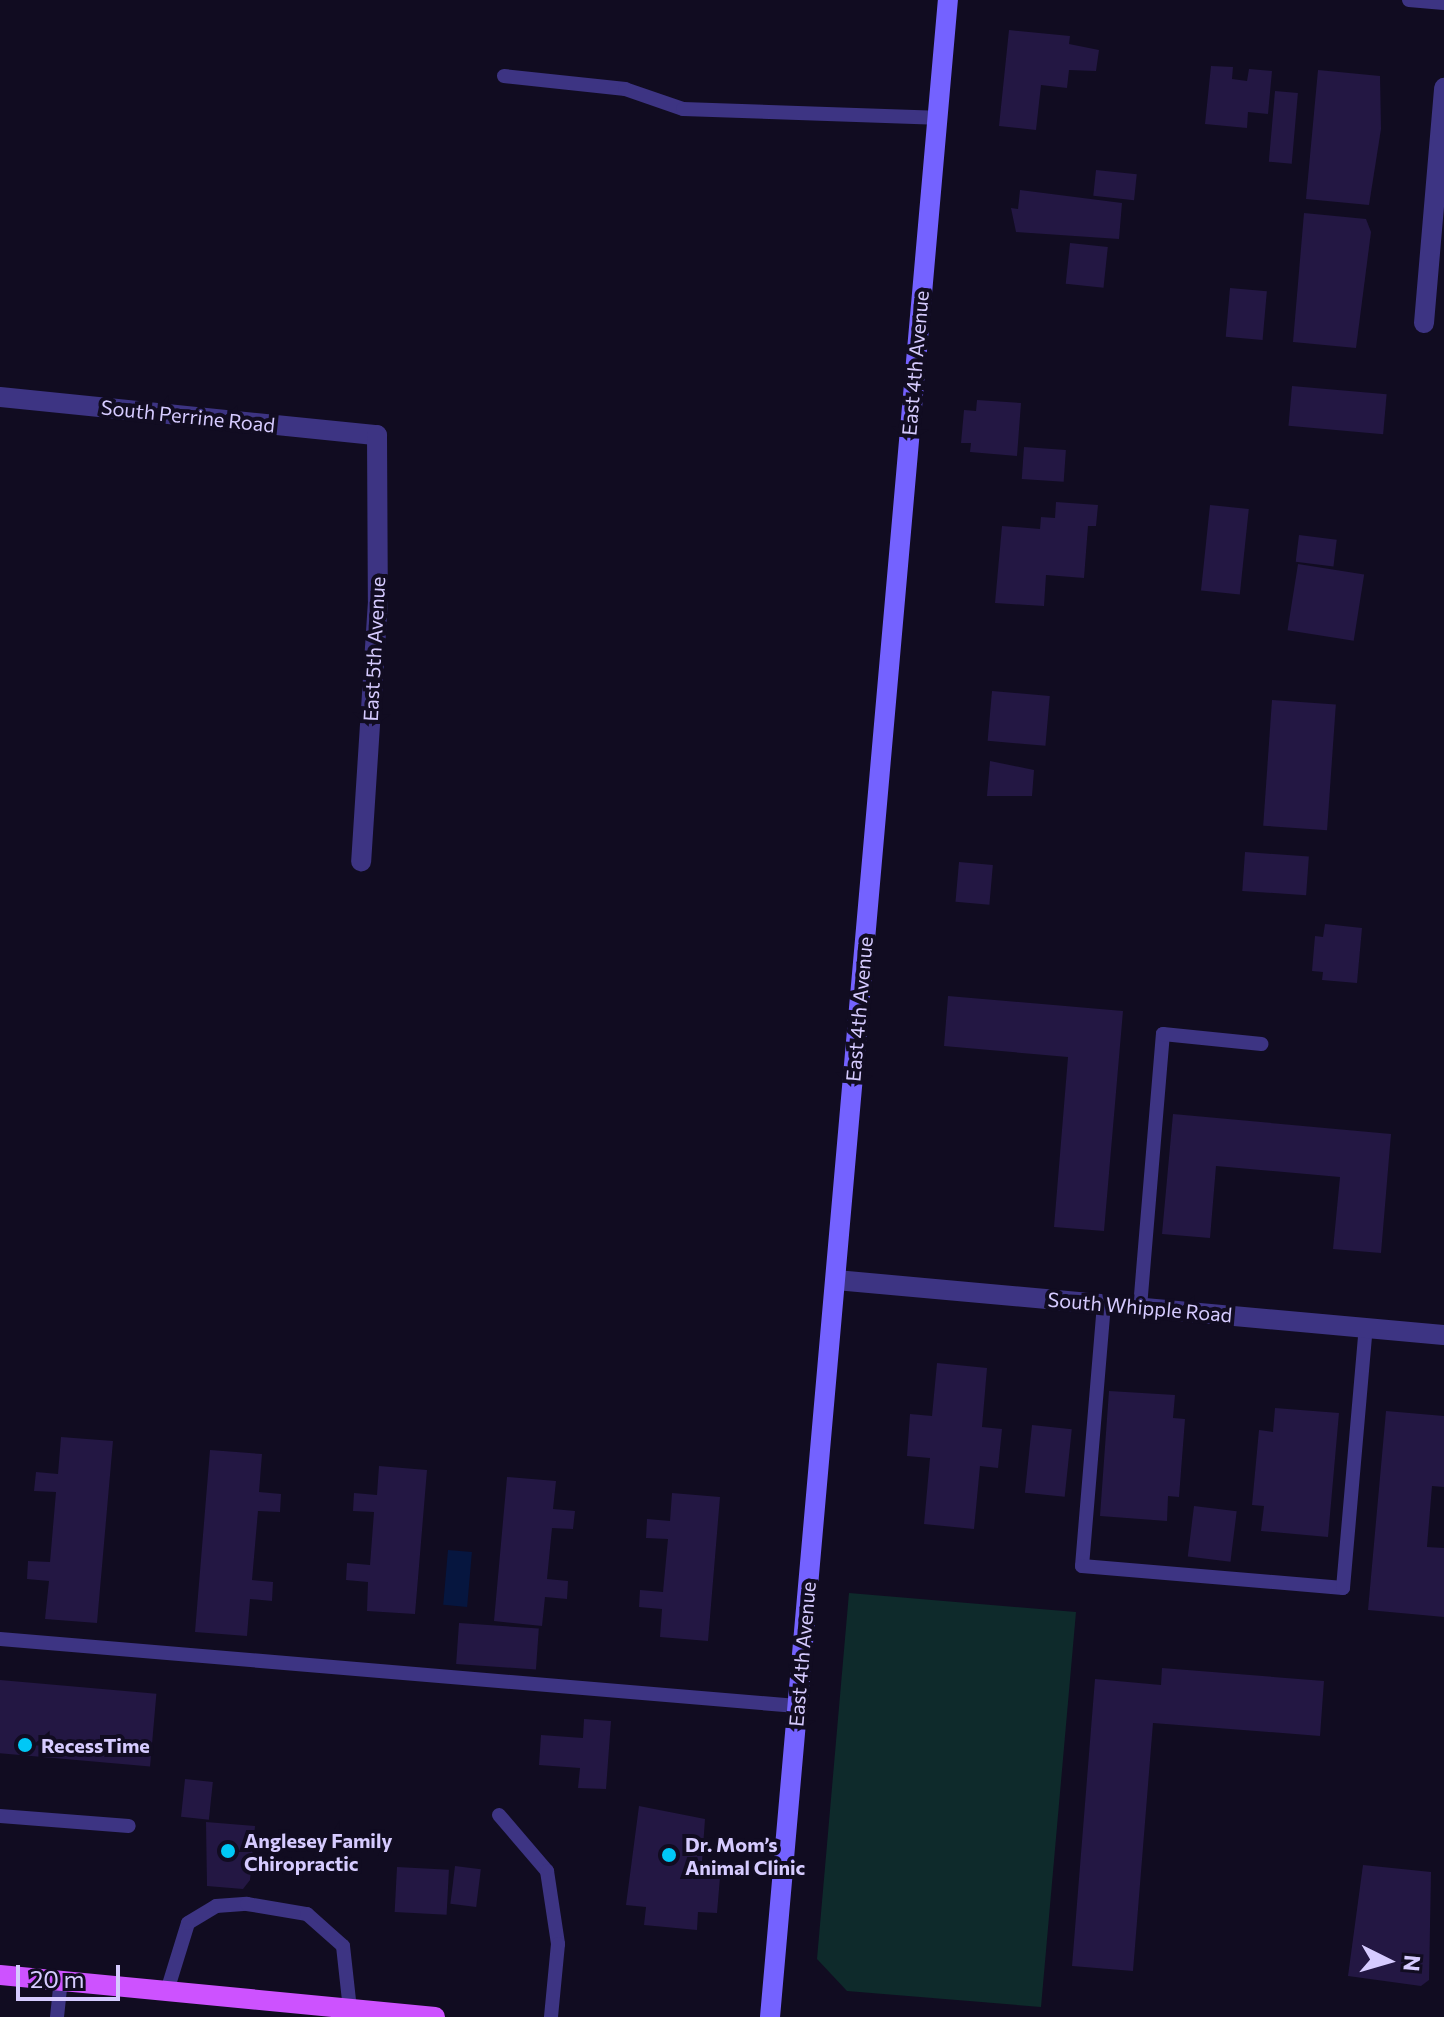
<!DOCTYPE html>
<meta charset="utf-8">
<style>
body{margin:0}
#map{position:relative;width:1444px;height:2017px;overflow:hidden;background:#110c21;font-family:Commissioner,sans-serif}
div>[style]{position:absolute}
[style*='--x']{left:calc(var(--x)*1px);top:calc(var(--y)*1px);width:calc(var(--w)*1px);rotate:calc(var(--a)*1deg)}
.green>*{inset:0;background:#0e2a2b}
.water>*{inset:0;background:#06163f;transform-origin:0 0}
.building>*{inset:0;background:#231743;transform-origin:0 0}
.lane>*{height:14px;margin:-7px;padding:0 7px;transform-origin:7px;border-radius:7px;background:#3d3483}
.street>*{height:20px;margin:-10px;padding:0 10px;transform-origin:10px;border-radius:10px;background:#3d3483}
.secondary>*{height:20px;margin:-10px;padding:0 10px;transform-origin:10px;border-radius:10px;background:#7462ff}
.primary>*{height:20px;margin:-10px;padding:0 10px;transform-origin:10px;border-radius:10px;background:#cd52ff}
.dots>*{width:22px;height:22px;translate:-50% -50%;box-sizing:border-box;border:4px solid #110c21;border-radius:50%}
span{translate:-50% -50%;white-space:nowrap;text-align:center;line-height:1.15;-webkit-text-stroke:8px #110c21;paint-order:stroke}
.street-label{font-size:20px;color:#d6cbff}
.poi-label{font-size:20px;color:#d6cbff;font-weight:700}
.left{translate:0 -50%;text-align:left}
.north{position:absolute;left:1348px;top:1921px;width:80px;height:80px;-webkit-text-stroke:6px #110c21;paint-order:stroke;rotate:95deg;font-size:22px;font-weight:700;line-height:32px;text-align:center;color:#d6cbff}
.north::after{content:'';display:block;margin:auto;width:28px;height:36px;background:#d6cbff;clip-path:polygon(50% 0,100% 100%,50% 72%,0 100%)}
.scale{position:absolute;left:16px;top:1965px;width:104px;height:36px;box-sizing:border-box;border:4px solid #d6cbff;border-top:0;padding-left:10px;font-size:24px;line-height:28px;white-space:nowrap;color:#d6cbff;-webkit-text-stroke:6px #110c21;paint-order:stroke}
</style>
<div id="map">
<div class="green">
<i style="clip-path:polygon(849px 1593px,1076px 1612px,1041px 2007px,847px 1991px,817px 1959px)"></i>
</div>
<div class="water">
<i style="left:448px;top:1550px;width:24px;height:55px;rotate:5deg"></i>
</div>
<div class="building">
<i style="clip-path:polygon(1009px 30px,1070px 36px,1069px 44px,1099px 50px,1096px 71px,1069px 70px,1067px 88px,1041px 85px,1036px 130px,999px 126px)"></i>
<i style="clip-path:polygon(1211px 66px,1233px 67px,1232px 79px,1247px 81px,1249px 69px,1272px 71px,1268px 114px,1248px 112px,1247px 128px,1205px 124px)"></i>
<i style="clip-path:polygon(1318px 70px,1380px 76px,1381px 129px,1369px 205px,1306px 199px)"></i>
<i style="left:1275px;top:91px;width:23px;height:71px;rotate:5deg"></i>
<i style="left:1096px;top:170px;width:41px;height:26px;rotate:6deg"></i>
<i style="clip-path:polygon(1020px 190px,1122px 203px,1119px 239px,1016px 232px,1011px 208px,1018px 209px)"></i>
<i style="clip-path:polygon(1304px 213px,1366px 219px,1371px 232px,1356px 348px,1293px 342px)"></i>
<i style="left:1070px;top:243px;width:38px;height:41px;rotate:6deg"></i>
<i style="left:1230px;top:288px;width:37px;height:49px;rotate:5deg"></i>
<i style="left:1292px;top:386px;width:95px;height:40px;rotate:5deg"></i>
<i style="clip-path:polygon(977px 400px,1021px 403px,1017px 456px,970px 452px,971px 443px,961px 443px,964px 410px,976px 411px)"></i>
<i style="left:1024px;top:447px;width:42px;height:32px;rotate:4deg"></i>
<i style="clip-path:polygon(1056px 502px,1098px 505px,1096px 526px,1088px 526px,1084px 578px,1046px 575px,1044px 606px,995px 603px,1002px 526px,1040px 529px,1041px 517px,1055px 518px)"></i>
<i style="left:1210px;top:505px;width:39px;height:86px;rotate:6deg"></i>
<i style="left:1299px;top:535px;width:38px;height:27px;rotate:7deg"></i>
<i style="left:1298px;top:564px;width:67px;height:67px;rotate:9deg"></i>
<i style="left:992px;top:691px;width:58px;height:50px;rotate:5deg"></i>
<i style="left:1272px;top:700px;width:64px;height:126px;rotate:4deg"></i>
<i style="clip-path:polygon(990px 761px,1034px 770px,1032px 796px,987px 796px)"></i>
<i style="left:1245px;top:852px;width:64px;height:39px;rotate:4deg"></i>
<i style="left:959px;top:862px;width:34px;height:40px;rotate:5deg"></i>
<i style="clip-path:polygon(1325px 924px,1362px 928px,1357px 983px,1322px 980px,1323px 972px,1312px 971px,1315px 936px,1323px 937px)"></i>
<i style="clip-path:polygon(948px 996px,1123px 1011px,1104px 1231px,1054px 1227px,1068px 1057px,944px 1046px)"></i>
<i style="clip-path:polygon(1173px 1114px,1391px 1134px,1381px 1253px,1333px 1249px,1340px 1177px,1216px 1166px,1210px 1238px,1162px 1234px)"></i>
<i style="clip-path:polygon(937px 1363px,987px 1368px,982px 1427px,1002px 1429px,998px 1468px,980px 1466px,974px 1529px,924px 1524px,930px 1458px,907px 1456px,910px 1414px,932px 1416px)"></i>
<i style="clip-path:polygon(1109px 1391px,1175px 1395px,1173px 1418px,1185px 1419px,1179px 1497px,1168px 1496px,1167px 1521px,1100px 1516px)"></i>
<i style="clip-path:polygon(1275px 1408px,1339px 1413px,1328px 1537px,1261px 1531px,1264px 1506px,1252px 1505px,1259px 1430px,1273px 1432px)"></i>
<i style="clip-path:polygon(1386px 1411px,1444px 1416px,1444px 1487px,1432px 1486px,1427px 1547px,1444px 1548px,1444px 1617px,1368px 1610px)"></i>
<i style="left:1032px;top:1425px;width:40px;height:68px;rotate:6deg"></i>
<i style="clip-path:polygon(61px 1437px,113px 1441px,97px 1623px,45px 1619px,49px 1581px,27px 1579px,28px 1561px,50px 1562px,56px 1492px,34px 1491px,36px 1472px,58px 1474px)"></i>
<i style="clip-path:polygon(210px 1450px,262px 1454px,259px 1492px,281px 1494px,280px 1512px,258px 1511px,252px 1580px,273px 1582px,272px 1601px,250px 1599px,247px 1636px,195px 1632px)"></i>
<i style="clip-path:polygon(379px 1466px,427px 1470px,415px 1614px,367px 1611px,368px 1582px,346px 1580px,347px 1563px,370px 1565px,374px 1512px,353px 1511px,354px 1493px,377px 1495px)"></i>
<i style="clip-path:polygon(507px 1477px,556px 1481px,553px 1509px,575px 1511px,573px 1529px,552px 1528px,547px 1579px,568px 1581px,567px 1599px,545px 1597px,542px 1626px,494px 1621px)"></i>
<i style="clip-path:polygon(672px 1493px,720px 1497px,708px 1641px,660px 1637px,662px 1609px,639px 1607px,640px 1590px,663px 1592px,668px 1539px,646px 1538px,647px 1519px,670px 1521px)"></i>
<i style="left:1194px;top:1506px;width:43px;height:51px;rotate:7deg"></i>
<i style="left:459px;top:1623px;width:80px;height:41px;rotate:4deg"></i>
<i style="clip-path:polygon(1162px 1668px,1324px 1681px,1320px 1736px,1153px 1723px,1133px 1971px,1072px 1966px,1095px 1679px,1161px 1685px)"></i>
<i style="left:0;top:1680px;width:157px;height:73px;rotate:5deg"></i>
<i style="clip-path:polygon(584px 1719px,611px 1721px,606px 1789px,578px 1788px,580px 1768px,539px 1765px,541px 1735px,583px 1738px)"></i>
<i style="left:185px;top:1779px;width:28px;height:38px;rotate:6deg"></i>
<i style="clip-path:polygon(639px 1806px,705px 1819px,701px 1876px,720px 1877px,717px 1913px,698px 1912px,697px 1930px,644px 1925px,646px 1907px,626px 1905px)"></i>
<i style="clip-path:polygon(206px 1822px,255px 1826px,250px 1880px,243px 1889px,207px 1886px)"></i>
<i style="clip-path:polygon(1363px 1865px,1431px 1872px,1429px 1980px,1421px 1986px,1348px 1976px)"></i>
<i style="left:455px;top:1866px;width:26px;height:38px;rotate:7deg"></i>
<i style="left:397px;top:1867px;width:52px;height:45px;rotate:3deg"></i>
</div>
<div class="lane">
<i style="--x:1409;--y:0;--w:35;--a:5"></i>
<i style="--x:504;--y:76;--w:122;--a:6.1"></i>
<i style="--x:625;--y:89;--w:61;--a:19"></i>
<i style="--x:683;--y:109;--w:253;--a:2"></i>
<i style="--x:1104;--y:1304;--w:263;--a:94.8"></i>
<i style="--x:1082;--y:1566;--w:262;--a:4.8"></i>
<i style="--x:1343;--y:1588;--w:262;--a:-85"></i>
<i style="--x:1140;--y:1307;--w:274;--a:-85.2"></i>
<i style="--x:1163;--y:1034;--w:99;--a:5.8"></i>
<i style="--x:0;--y:1639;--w:800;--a:4.81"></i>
<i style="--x:499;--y:1815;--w:74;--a:49.4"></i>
<i style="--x:547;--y:1871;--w:74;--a:81.4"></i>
<i style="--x:558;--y:1944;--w:73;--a:95.5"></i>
<i style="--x:0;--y:1816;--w:129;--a:4.4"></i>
<i style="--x:167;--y:1991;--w:71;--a:-72.8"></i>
<i style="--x:188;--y:1923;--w:33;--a:-31"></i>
<i style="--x:216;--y:1906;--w:31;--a:-4"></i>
<i style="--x:247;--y:1904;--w:61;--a:9.5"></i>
<i style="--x:307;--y:1914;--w:48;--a:41.6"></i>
<i style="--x:343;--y:1946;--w:63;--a:83.7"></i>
<i style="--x:57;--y:2017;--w:36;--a:-84"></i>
</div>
<div class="street">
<i style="--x:1424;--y:323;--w:236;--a:-85.1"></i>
<i style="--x:0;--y:397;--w:379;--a:5.8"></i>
<i style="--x:377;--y:435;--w:166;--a:89.7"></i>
<i style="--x:378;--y:601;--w:261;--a:93.7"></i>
<i style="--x:836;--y:1280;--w:610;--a:5.17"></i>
</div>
<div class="secondary">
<i style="--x:770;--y:2017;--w:2025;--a:-84.96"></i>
</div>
<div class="primary">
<i style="--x:0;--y:1975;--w:437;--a:5.5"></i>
</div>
<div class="dots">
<i style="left:25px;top:1745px;background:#00c8f6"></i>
<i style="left:228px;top:1851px;background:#00c8f6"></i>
<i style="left:669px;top:1855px;background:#00c8f6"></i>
</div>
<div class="street-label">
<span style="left:915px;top:363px;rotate:-85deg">East 4th Avenue</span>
<span style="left:188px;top:416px;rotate:6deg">South Perrine Road</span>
<span style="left:374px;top:649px;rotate:-87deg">East 5th Avenue</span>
<span style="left:859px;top:1009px;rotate:-85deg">East 4th Avenue</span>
<span style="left:1140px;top:1307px;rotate:5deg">South Whipple Road</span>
<span style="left:802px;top:1654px;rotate:-85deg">East 4th Avenue</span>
</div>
<div class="poi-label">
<span class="left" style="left:41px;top:1745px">RecessTime</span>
<span class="left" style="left:244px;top:1852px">Anglesey Family<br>Chiropractic</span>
<span class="left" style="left:685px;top:1856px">Dr. Mom’s<br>Animal Clinic</span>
</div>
<div class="north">N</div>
<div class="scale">20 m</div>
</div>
